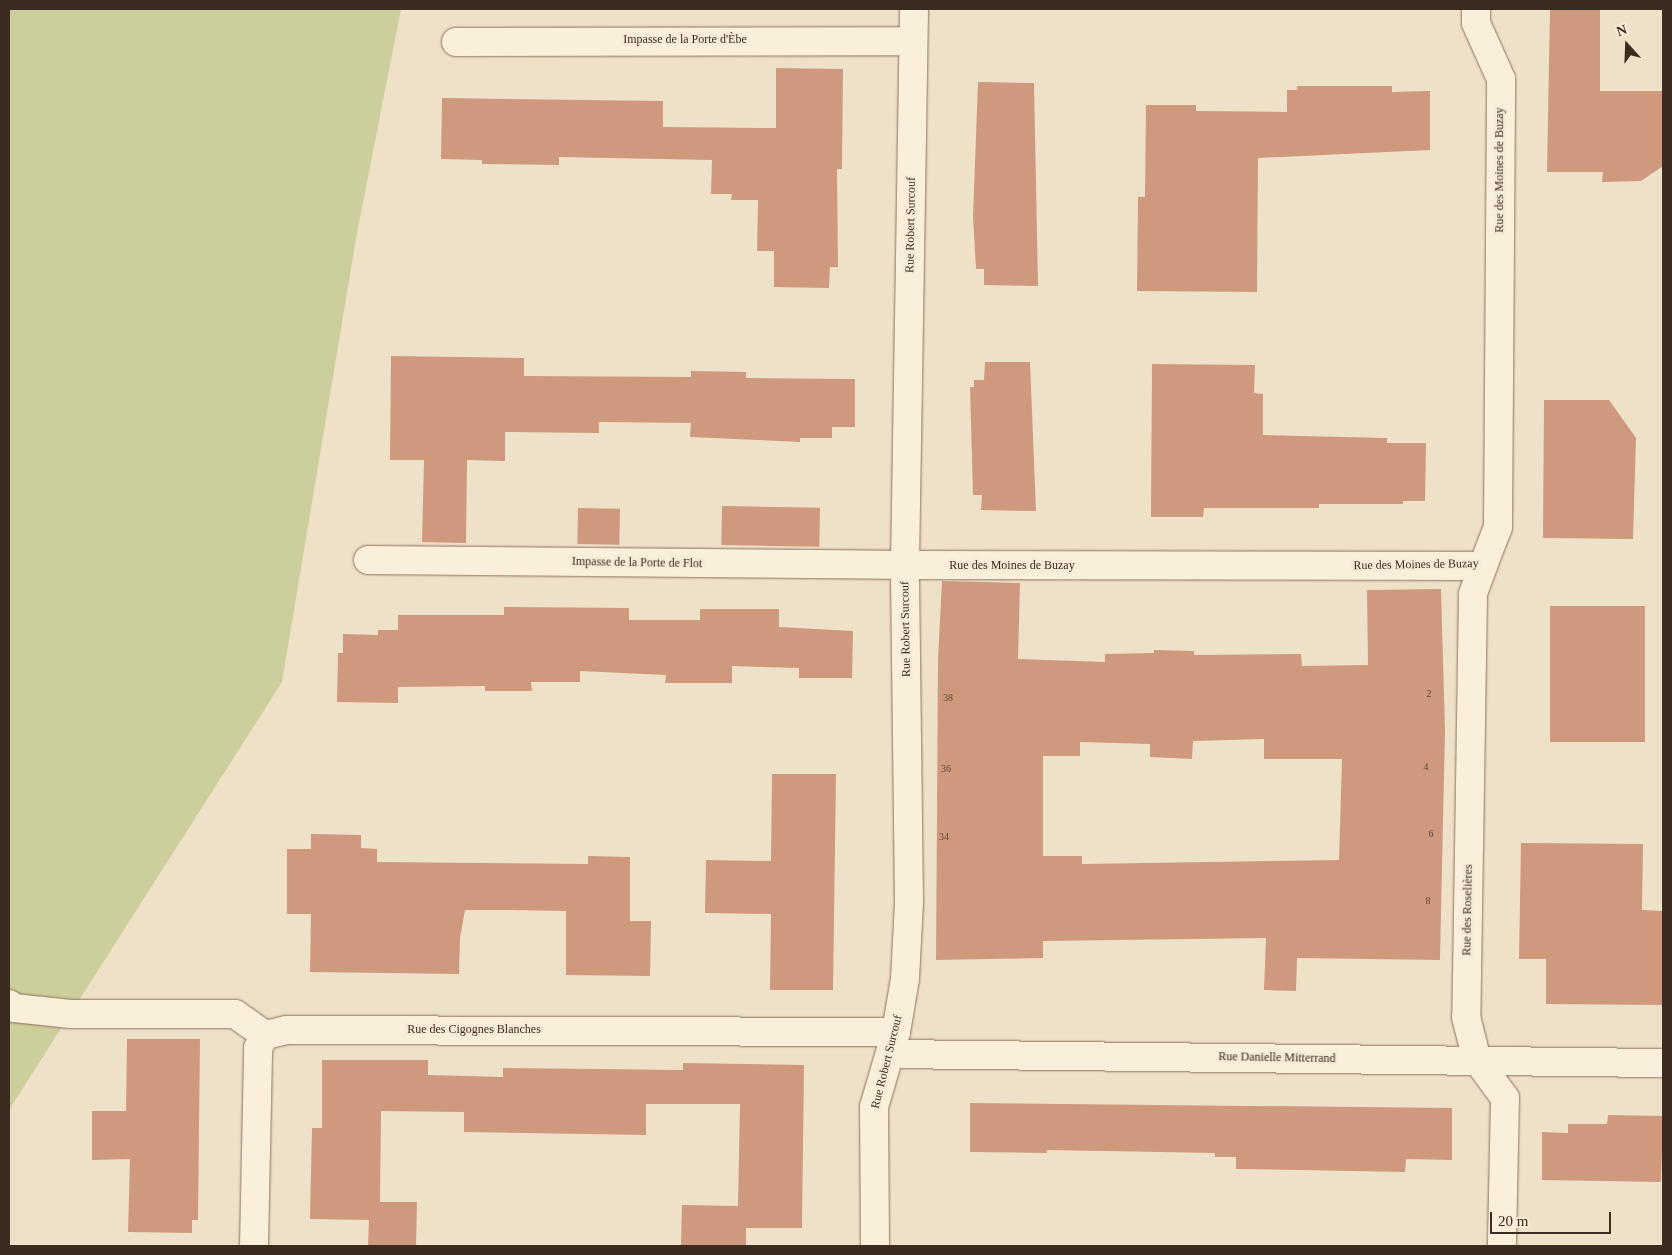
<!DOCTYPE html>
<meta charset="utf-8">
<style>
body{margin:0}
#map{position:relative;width:1672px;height:1255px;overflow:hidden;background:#efe1c8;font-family:"Times New Roman",serif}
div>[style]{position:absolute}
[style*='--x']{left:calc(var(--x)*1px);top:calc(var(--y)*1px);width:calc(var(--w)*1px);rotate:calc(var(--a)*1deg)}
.green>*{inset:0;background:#ccce9b}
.building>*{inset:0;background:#ce997d;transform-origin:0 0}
.roads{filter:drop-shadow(0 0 1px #8c725c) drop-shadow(0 0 1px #8c725c)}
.minor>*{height:28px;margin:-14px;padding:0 14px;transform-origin:14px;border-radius:14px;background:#faefdb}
span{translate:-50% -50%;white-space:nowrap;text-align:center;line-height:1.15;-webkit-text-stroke:5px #f6ebd7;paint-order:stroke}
.number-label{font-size:10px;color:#604737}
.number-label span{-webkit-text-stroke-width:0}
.street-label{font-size:12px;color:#3c2c20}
.frame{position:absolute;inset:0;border:10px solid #3c2c20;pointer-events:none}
.north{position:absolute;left:1602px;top:20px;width:50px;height:50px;-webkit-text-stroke:4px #f6ebd7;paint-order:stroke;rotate:340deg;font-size:14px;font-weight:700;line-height:20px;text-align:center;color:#3c2c20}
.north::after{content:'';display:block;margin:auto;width:18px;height:22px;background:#3c2c20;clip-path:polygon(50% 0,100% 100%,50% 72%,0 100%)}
.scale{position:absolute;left:1490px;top:1212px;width:121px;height:22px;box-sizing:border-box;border:2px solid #3c2c20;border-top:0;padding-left:6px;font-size:15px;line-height:18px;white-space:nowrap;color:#3c2c20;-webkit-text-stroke:4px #f6ebd7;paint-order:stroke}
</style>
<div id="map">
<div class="green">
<i style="clip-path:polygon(9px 9px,401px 9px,357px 233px,282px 682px,9px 1110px)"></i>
</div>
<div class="building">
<i style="clip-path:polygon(1550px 9px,1600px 9px,1600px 91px,1663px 91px,1663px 166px,1641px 181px,1602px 182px,1603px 172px,1547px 172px)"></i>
<i style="clip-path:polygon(776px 68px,843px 69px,842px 169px,837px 169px,838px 267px,830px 267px,829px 288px,774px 287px,774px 251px,757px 251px,758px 200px,731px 200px,732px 194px,711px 194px,712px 160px,559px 157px,559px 165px,482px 164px,482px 160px,441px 159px,442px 98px,663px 101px,663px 127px,776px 128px)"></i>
<i style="clip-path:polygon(978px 82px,1034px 83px,1038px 286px,984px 285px,984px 269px,976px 269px,973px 217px)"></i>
<i style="clip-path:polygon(1297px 86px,1392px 86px,1392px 92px,1430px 91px,1430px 150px,1258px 158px,1257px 292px,1137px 291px,1138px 197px,1145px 197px,1146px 105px,1196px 105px,1196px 111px,1287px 112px,1287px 90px,1297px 90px)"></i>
<i style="clip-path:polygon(391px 356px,524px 358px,524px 376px,691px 377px,691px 371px,746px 372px,746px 378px,855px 379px,855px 427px,832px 427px,832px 438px,800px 438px,800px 442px,690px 437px,691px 423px,599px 422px,599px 433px,505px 432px,505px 461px,467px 460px,466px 543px,422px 542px,424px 460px,390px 460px)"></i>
<i style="clip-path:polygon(985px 362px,1030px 362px,1036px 511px,981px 510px,982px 495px,973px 495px,970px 387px,974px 387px,974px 380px,984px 380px)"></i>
<i style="clip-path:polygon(1152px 364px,1255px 365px,1254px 393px,1263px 394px,1263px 435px,1387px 438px,1387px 443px,1426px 443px,1425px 501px,1403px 501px,1403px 504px,1319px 504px,1319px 508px,1204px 508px,1203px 517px,1151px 517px)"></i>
<i style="clip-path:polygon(1544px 400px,1609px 400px,1636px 438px,1633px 539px,1543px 538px)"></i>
<i style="left:722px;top:506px;width:98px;height:39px;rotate:1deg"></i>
<i style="left:578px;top:508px;width:42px;height:36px;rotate:1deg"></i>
<i style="clip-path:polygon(evenodd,942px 581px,1020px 583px,1018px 659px,1105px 662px,1105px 654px,1154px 653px,1154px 650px,1194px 651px,1194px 655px,1301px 654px,1302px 666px,1368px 665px,1367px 590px,1441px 589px,1445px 730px,1440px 960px,1297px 958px,1296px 991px,1264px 990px,1266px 938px,1043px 941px,1043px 958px,936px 960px,938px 659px,942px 581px,1264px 739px,1264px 759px,1342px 759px,1339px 860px,1082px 864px,1082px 856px,1043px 856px,1043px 756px,1080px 756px,1080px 742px,1150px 744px,1150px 757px,1192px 759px,1193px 741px,1264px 739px)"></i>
<i style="left:1550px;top:606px;width:95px;height:136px"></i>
<i style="clip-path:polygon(504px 607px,629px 608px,629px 620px,700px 620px,700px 609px,779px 609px,779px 627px,853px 631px,852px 678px,799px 678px,799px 668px,732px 666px,732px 683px,665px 683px,666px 675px,580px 671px,580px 682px,531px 682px,532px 691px,485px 691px,485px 686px,398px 687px,398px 703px,337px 702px,338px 653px,343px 653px,343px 634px,378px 635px,378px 630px,398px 630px,398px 615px,504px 615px)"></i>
<i style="clip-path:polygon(772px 774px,836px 774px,833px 990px,770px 990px,771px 914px,705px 913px,706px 860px,771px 861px)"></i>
<i style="clip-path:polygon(311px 834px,361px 835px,361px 848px,377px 849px,377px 862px,588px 864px,588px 856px,630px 857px,630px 921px,651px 921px,650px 976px,566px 975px,566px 911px,511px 910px,465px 910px,460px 938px,459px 974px,310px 972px,311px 914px,287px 914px,287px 849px,311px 849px)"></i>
<i style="clip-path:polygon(1521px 843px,1643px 844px,1642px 910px,1663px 911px,1663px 1005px,1546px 1004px,1546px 959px,1519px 959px)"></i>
<i style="clip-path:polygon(127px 1039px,200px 1039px,198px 1220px,192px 1220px,192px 1233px,128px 1232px,130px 1159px,92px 1160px,92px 1111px,126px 1111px)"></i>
<i style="clip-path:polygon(322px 1060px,428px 1060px,428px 1075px,503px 1077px,503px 1068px,683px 1070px,683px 1063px,804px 1065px,802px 1228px,746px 1228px,746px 1246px,681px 1246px,682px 1205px,738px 1206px,740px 1104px,646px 1104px,646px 1135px,464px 1132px,464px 1112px,381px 1111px,380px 1202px,417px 1202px,416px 1246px,368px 1245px,369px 1220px,310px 1219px,312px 1128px,322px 1128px)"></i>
<i style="clip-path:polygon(970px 1103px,1452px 1108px,1452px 1160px,1406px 1159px,1405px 1172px,1300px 1170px,1236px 1169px,1236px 1157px,1215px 1157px,1215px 1153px,1047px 1150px,1047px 1153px,970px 1152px)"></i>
<i style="clip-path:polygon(1608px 1115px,1663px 1116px,1661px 1182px,1542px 1180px,1542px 1132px,1568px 1133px,1568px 1124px,1607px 1124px)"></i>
</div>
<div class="roads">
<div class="minor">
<i style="--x:456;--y:42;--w:457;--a:-0.1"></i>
<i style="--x:368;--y:560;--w:537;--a:0.53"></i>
<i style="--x:905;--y:565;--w:578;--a:0.1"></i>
<i style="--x:1483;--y:566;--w:42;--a:-69"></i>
<i style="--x:1498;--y:527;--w:448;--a:-89.6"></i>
<i style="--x:1501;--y:79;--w:61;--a:-114.1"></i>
<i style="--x:1476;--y:23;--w:14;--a:-90"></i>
<i style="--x:1483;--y:566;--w:30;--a:110"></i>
<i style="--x:1473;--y:594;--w:423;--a:90.9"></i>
<i style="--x:1466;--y:1017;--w:44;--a:75.7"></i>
<i style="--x:1477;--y:1060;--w:47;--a:53.6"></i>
<i style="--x:1505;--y:1098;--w:148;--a:91.2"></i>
<i style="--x:9;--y:1004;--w:6;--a:39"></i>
<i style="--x:14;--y:1008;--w:57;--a:6"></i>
<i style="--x:71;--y:1014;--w:164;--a:0"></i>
<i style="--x:235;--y:1014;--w:37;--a:35"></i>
<i style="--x:890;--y:1054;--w:773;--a:0.67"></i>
<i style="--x:254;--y:1246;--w:198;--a:-88.8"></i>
<i style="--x:258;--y:1048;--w:15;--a:-62"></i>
<i style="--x:265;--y:1035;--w:22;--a:-13"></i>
<i style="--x:286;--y:1030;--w:610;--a:0.19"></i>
<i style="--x:875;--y:1246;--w:139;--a:-90.4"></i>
<i style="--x:874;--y:1107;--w:78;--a:-73.7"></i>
<i style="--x:896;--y:1032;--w:54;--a:-80.4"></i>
<i style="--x:905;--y:979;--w:77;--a:-87"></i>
<i style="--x:909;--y:902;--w:337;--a:-90.7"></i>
<i style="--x:905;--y:565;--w:556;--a:-89.07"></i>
</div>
</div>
<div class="number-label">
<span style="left:1429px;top:694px">2</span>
<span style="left:948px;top:698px">38</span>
<span style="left:1426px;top:767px">4</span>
<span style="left:946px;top:769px">36</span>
<span style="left:1431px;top:834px">6</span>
<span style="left:944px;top:837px">34</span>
<span style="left:1428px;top:901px">8</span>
</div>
<div class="street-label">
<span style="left:685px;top:40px">Impasse de la Porte d'Èbe</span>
<span style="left:1500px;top:170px;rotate:-90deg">Rue des Moines de Buzay</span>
<span style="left:911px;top:225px;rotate:-89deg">Rue Robert Surcouf</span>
<span style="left:637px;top:563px;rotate:1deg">Impasse de la Porte de Flot</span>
<span style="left:1416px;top:565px;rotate:-1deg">Rue des Moines de Buzay</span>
<span style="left:1012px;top:566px">Rue des Moines de Buzay</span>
<span style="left:906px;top:629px;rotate:-91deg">Rue Robert Surcouf</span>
<span style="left:1468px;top:910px;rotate:-89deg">Rue des Roselières</span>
<span style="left:474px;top:1030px">Rue des Cigognes Blanches</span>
<span style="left:1277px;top:1058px;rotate:1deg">Rue Danielle Mitterrand</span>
<span style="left:887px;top:1062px;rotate:-76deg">Rue Robert Surcouf</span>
</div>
<div class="frame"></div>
<div class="north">N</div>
<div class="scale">20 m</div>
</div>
